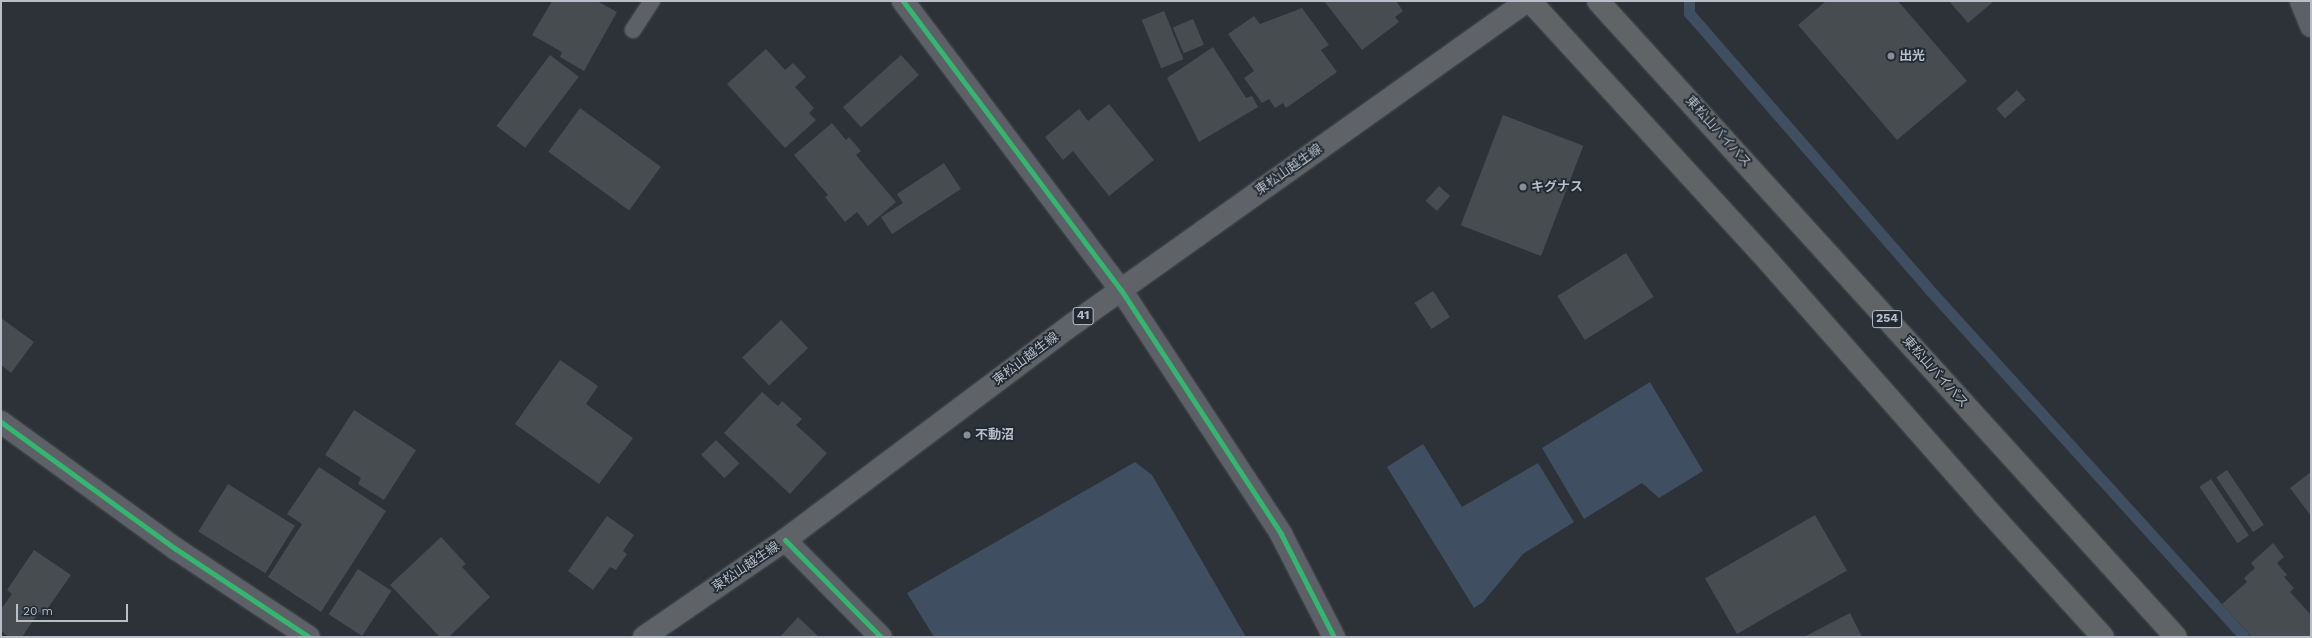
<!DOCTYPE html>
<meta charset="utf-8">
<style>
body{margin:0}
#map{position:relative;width:2312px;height:638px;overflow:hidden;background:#2d3238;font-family:"Work Sans","Noto Sans JP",sans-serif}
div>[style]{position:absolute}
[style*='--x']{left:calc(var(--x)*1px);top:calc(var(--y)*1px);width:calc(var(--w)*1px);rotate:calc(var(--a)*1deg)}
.water>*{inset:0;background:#3f4e60}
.stream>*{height:11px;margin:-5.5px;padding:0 5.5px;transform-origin:5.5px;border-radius:5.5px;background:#3f4e60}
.building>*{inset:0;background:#474c51;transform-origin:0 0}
.roads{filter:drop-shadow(0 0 1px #4b4e53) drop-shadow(0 0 1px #4b4e53)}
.service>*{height:16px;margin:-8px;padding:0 8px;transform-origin:8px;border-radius:8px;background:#5d6066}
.minor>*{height:22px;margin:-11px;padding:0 11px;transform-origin:11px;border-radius:11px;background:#5d6066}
.tertiary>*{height:22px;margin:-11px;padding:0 11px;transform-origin:11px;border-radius:11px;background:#5d6066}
.primary>*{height:22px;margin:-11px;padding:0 11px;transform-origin:11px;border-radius:11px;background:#5f6368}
.trunk>*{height:22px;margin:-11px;padding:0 11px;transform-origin:11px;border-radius:11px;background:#606467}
.cycleway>*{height:5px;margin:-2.5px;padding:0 2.5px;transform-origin:2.5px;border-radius:2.5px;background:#33b770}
.dots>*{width:11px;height:11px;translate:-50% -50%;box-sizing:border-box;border:2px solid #212933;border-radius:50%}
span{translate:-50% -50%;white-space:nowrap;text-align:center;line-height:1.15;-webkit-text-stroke:3.5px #212933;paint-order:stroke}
.shield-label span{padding:1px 3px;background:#212933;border:1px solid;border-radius:3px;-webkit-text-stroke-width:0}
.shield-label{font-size:12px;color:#b8bfc8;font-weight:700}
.poi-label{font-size:13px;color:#b8bfc8;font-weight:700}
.left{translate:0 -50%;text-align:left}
.street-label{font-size:13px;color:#b8bfc8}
.frame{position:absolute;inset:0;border:2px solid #b8bfc8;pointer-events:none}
.scale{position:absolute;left:16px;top:604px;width:112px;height:18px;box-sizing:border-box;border:2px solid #b8bfc8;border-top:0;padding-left:5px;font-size:12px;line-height:14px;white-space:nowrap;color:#b8bfc8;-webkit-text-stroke:3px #212933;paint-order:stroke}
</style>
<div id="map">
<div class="water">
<i style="clip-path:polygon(1650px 382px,1703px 471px,1659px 498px,1642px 483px,1584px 519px,1542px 448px)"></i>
<i style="clip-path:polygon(1423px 444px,1462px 507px,1538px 463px,1574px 522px,1523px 554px,1483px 602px,1474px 608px,1387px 467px)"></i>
<i style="clip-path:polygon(1135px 462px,1152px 475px,1246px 637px,934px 637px,907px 593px)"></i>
</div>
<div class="stream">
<i style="--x:1689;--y:1;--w:12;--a:90"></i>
<i style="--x:1689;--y:13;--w:363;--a:49"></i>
<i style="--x:1927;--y:287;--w:472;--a:47.8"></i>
</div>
<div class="building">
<i style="clip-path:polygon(552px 1px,597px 1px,617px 12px,584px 71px,560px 57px,562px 52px,532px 35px)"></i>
<i style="clip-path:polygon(1324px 1px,1396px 1px,1403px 11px,1395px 17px,1399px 22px,1362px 50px)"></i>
<i style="clip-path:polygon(1826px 1px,1898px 1px,1967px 81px,1897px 140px,1798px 25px)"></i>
<i style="clip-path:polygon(1949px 1px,1994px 1px,1968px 23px)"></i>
<i style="clip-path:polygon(1302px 8px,1329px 45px,1321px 50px,1337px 72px,1286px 108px,1283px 103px,1275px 108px,1269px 99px,1262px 103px,1244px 78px,1254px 71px,1228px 34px,1254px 16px,1260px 24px)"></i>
<i style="left:1164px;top:11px;width:52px;height:24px;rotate:68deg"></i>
<i style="left:1193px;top:19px;width:28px;height:22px;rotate:67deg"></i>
<i style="clip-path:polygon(1213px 47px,1246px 98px,1252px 96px,1258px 107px,1199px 142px,1167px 78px)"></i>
<i style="clip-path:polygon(766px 49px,785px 70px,793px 63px,806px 77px,795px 87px,814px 108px,809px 113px,816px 120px,785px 148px,727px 84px)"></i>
<i style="left:550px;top:55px;width:36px;height:89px;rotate:37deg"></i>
<i style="left:901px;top:55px;width:27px;height:78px;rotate:48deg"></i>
<i style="left:2017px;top:90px;width:13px;height:28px;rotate:48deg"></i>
<i style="clip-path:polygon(1109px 104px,1154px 160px,1109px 196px,1073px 151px,1063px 160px,1045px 137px,1079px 109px,1088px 121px)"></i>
<i style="left:580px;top:108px;width:100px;height:54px;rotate:36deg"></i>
<i style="left:1503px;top:115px;width:86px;height:118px;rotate:21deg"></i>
<i style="clip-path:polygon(832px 123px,846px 140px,849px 137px,861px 151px,856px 155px,896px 202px,868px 226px,857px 212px,845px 222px,825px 197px,828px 195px,794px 155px)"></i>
<i style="clip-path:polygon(944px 163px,961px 189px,892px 234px,881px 217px,903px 203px,897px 194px)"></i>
<i style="left:1439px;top:186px;width:15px;height:20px;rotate:42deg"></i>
<i style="left:1626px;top:253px;width:52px;height:81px;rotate:58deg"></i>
<i style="left:1433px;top:291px;width:31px;height:22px;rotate:57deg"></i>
<i style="clip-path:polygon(1px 318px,34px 342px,11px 373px,1px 365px)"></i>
<i style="left:781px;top:320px;width:39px;height:54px;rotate:46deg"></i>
<i style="clip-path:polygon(560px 360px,598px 386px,586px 404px,633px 438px,599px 484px,515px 424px)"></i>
<i style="clip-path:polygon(762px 392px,778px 406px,782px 401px,802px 419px,796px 425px,827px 453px,790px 494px,724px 433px)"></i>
<i style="clip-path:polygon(354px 410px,416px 450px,384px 500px,358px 484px,361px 478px,325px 455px)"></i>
<i style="left:716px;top:440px;width:33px;height:21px;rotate:45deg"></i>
<i style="clip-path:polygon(319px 467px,386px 511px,321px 612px,268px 577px,302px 524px,287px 514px)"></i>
<i style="left:2227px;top:470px;width:66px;height:13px;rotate:56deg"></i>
<i style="clip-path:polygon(2311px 472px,2311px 516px,2290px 488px)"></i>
<i style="left:2211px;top:479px;width:68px;height:14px;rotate:56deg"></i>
<i style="left:228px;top:484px;width:79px;height:56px;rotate:32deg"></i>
<i style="left:1815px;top:515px;width:64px;height:127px;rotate:60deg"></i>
<i style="clip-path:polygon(607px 516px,634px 535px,623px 551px,627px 554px,616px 570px,610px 567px,593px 590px,568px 571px)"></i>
<i style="clip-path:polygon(441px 537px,466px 564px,462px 567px,490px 597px,449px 637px,440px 637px,390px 585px)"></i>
<i style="clip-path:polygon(2273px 543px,2284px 557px,2277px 563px,2287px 575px,2284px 577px,2294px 588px,2290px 592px,2311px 615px,2311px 637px,2252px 637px,2222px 604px,2247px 582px,2244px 578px,2255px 568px,2251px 563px)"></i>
<i style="clip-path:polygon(34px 550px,71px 575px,43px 615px,39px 612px,22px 637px,9px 637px,1px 631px,1px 609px,12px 594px,7px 590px)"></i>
<i style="left:358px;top:569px;width:40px;height:54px;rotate:33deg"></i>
<i style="clip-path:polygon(1850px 613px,1862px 637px,1804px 637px)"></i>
<i style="clip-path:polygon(798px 617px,819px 637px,780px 637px)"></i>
</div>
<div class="roads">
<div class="service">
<i style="--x:633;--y:30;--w:35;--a:-57"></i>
</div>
<div class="minor">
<i style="--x:2301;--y:1;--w:27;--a:68"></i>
<i style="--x:1;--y:422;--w:216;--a:36"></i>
<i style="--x:176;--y:549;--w:159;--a:33.5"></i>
<i style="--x:785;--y:540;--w:136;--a:45.3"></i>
</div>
<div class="tertiary">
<i style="--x:903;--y:1;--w:362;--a:53"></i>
<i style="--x:1121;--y:290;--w:292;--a:56.7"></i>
<i style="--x:1281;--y:534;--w:116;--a:62.8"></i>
</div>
<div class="primary">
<i style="--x:644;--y:637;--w:171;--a:-34.5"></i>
<i style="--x:785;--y:540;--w:360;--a:-36.9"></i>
<i style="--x:1073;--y:324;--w:557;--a:-35.43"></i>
</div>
<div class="trunk">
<i style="--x:1530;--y:1;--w:343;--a:47.5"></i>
<i style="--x:1762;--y:254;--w:334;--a:48.6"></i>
<i style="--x:1983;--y:505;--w:178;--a:47.7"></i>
<i style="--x:1598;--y:1;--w:859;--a:47.74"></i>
</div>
</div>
<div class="cycleway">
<i style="--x:903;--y:1;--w:362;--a:53"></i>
<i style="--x:1121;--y:290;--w:292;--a:56.7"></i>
<i style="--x:1281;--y:534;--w:116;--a:62.8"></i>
<i style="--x:1;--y:422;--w:216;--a:36"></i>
<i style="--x:176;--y:549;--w:159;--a:33.5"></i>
<i style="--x:785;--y:540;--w:136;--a:45.3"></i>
</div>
<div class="dots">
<i style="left:1891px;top:56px;background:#878e96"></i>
<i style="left:1523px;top:187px;background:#878e96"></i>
<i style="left:967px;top:435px;background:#878e96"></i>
</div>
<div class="shield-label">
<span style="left:1083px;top:316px">41</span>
<span style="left:1887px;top:319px">254</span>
</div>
<div class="poi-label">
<span class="left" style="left:1899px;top:56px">出光</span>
<span class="left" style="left:1531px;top:187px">キグナス</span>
<span class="left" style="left:975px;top:435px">不動沼</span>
</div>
<div class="street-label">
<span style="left:1718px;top:132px;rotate:48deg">東松山バイパス</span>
<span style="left:1289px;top:170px;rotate:-35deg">東松山越生線</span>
<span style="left:1026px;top:359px;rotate:-37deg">東松山越生線</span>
<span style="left:1935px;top:372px;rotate:48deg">東松山バイパス</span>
<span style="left:746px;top:567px;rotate:-34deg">東松山越生線</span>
</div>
<div class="frame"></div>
<div class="scale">20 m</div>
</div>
